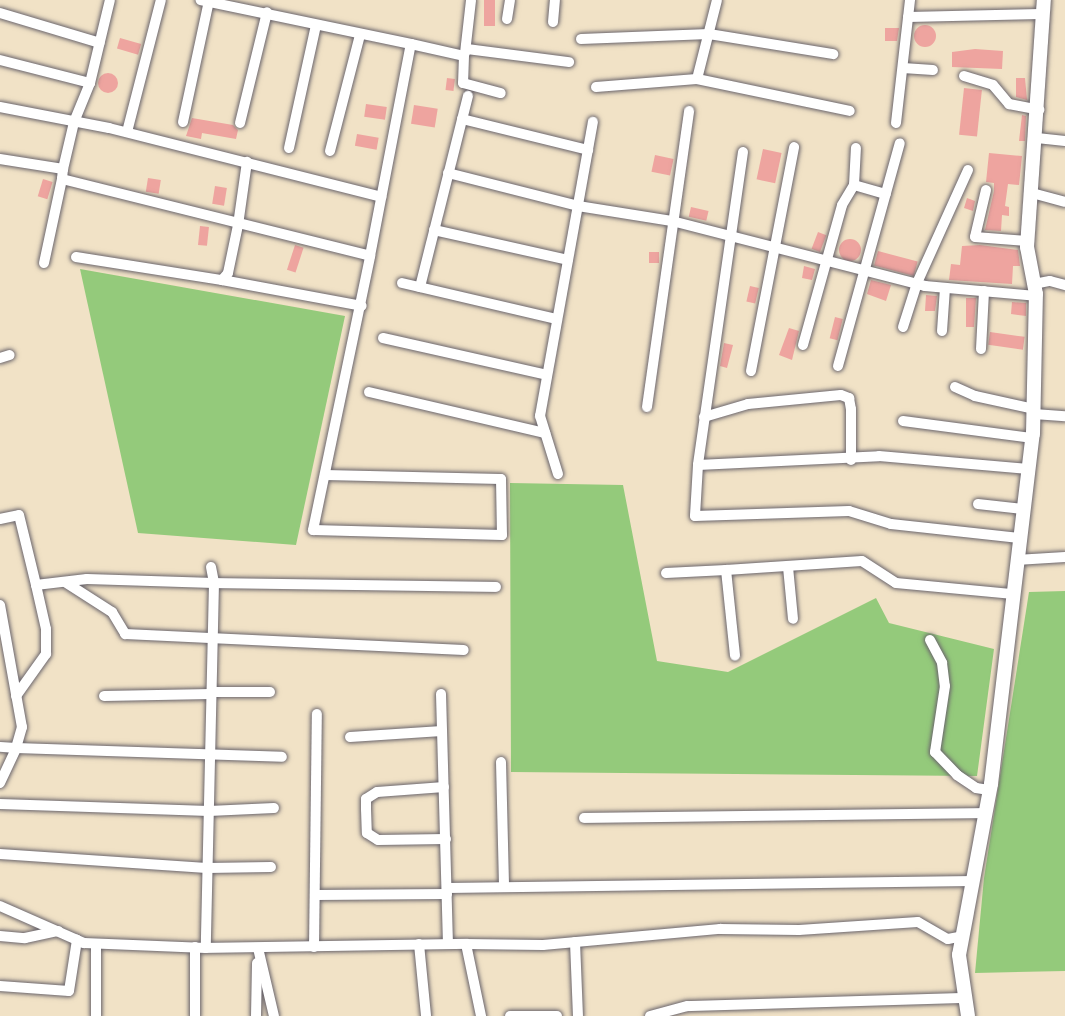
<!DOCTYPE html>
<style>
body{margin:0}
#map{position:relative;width:1065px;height:1016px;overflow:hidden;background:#f1e2c6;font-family:"Gochi Hand",sans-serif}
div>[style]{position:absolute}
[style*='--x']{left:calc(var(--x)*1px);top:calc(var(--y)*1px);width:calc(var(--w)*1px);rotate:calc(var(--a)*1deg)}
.green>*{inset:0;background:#94ca7b}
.building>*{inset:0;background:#eea49f;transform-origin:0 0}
.round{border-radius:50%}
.roads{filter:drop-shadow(0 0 2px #6a656c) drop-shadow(0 0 2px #6a656c)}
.minor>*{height:10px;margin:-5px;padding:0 5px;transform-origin:5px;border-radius:5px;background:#fff}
.tertiary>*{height:14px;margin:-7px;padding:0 7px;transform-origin:7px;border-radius:7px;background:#fff}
span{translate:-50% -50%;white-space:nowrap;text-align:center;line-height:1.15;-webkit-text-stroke:7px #f6f6f2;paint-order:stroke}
</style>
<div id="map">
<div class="green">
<i style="clip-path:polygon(80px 269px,345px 316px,296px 545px,138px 533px)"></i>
<i style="clip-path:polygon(510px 483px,623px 485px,657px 661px,728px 672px,876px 598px,889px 623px,994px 649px,977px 776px,511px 772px)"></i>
<i style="clip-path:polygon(1065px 591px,1065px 971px,975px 973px,984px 878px,1029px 592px)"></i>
</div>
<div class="building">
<i style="left:484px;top:0;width:11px;height:26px"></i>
<i class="round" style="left:914px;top:25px;width:22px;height:22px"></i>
<i style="clip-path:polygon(885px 28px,899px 28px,897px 41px,885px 41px)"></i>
<i style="left:120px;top:38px;width:22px;height:11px;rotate:16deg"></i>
<i style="clip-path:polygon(975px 49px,1003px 51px,1002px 69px,952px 67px,952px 52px)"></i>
<i class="round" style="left:98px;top:73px;width:20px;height:20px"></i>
<i style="left:447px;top:78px;width:8px;height:12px;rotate:7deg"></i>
<i style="clip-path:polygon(1016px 78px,1025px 78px,1027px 100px,1016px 97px)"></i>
<i style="left:964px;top:88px;width:18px;height:47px;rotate:6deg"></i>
<i style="left:366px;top:104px;width:21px;height:13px;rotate:8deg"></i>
<i style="left:414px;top:105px;width:24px;height:19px;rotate:9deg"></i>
<i style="clip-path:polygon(1022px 115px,1026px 116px,1025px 141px,1019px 141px)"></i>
<i style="clip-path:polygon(192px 118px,233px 125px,238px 130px,236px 139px,202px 133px,201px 139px,186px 136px)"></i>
<i style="left:357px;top:134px;width:22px;height:12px;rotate:10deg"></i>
<i style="left:763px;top:149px;width:19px;height:31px;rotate:12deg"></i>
<i style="clip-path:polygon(989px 153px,1022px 156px,1019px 185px,1008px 184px,1005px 206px,1009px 207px,1009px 216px,1002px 215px,1001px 231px,985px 230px,994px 191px,994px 183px,986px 182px)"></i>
<i style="left:655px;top:155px;width:19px;height:17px;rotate:12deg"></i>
<i style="left:148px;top:178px;width:13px;height:14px;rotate:9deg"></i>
<i style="left:43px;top:179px;width:10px;height:18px;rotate:17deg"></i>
<i style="left:215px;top:186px;width:12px;height:18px;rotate:9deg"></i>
<i style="clip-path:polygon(967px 198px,975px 201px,973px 211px,964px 208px)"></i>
<i style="left:691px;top:207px;width:18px;height:10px;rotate:13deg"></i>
<i style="left:200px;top:226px;width:9px;height:19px;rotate:6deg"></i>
<i style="left:818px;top:232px;width:9px;height:18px;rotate:21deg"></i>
<i class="round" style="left:839px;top:239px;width:22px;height:22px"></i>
<i style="left:295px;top:245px;width:9px;height:26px;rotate:18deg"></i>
<i style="clip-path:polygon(980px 245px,1018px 250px,1020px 266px,1013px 266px,1012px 284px,949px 280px,951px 264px,960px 265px,962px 246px)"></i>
<i style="left:878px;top:251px;width:41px;height:15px;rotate:15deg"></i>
<i style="left:649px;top:252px;width:10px;height:11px"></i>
<i style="clip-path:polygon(804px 266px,815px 269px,812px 280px,802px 278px)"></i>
<i style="clip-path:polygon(871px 280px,891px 285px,886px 301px,867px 294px)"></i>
<i style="left:750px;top:286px;width:9px;height:16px;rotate:13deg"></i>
<i style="clip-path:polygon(926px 295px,937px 296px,935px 311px,925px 311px)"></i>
<i style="clip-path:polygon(966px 298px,976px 298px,974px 327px,966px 327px)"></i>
<i style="clip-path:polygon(1012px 302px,1026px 303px,1026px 316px,1011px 314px)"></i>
<i style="left:835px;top:317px;width:8px;height:22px;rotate:14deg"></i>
<i style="clip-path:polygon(789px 328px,799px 331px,792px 360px,779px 355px)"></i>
<i style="left:990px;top:332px;width:35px;height:13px;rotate:8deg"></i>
<i style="clip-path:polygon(724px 343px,733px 345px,727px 368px,720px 366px)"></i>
</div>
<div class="roads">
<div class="minor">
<i style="--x:0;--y:13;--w:104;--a:16.7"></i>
<i style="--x:908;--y:17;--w:132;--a:-1.3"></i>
<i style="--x:507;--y:19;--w:19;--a:-81"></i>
<i style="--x:553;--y:22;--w:22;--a:-85"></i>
<i style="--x:581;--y:39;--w:128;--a:-2.2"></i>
<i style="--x:709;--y:34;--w:126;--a:9.2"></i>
<i style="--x:411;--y:44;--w:54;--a:12.8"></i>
<i style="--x:464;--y:56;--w:27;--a:92"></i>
<i style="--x:463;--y:83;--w:39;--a:15"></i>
<i style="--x:467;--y:49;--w:103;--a:7.3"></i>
<i style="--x:465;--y:53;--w:53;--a:-83.5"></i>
<i style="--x:0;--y:60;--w:93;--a:14.3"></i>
<i style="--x:903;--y:68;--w:30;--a:4"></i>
<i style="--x:964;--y:76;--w:30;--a:17"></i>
<i style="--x:993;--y:85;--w:25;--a:50"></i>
<i style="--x:1009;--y:104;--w:31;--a:11"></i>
<i style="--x:697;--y:79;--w:81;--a:-75.8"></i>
<i style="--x:596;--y:87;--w:101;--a:-4.5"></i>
<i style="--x:697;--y:79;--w:156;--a:11.8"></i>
<i style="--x:0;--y:107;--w:111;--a:10.9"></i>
<i style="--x:109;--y:128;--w:281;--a:14.2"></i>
<i style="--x:462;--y:119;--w:130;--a:13.8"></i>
<i style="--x:183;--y:122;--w:124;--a:-77.9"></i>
<i style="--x:240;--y:123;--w:114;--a:-76.3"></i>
<i style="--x:896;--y:123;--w:124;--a:-83.5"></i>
<i style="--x:127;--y:132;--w:136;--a:-75.6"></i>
<i style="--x:1037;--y:138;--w:28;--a:6"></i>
<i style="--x:289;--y:148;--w:126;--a:-77.6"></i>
<i style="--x:330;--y:151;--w:120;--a:-75.5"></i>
<i style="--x:743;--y:152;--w:316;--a:98.2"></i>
<i style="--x:698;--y:465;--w:51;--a:93.4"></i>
<i style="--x:695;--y:516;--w:154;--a:-1.9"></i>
<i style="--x:849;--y:511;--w:44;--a:17.2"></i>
<i style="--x:891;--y:524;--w:129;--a:6.2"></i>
<i style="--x:0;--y:159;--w:64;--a:9"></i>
<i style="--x:63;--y:169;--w:48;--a:-76.8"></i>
<i style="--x:74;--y:122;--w:42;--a:-67.7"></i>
<i style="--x:90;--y:83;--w:85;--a:-76.5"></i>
<i style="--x:63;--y:169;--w:10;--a:96"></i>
<i style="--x:62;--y:179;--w:317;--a:14"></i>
<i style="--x:370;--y:256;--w:216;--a:-79.1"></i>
<i style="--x:411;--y:44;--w:215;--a:-168.2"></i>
<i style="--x:448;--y:173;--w:134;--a:14.2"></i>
<i style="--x:578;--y:206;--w:95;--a:9.1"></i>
<i style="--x:672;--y:221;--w:261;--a:14.4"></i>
<i style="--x:925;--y:286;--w:111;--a:5.1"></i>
<i style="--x:854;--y:185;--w:33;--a:16"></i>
<i style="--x:986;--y:190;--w:48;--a:103.2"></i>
<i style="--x:975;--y:237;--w:52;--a:4.4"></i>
<i style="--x:1032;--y:193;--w:34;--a:15"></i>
<i style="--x:434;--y:230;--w:137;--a:12.6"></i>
<i style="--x:76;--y:257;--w:148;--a:9"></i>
<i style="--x:222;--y:280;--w:9;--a:-49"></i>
<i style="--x:228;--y:273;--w:49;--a:-78.2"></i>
<i style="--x:238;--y:225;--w:64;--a:-81.9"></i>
<i style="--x:44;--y:263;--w:86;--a:-77.9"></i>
<i style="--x:222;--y:280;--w:142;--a:10.5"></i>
<i style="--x:402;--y:283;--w:159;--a:13.1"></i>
<i style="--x:1034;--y:284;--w:16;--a:-11"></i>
<i style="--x:1050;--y:281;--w:16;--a:15"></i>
<i style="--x:420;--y:287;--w:197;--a:-75.9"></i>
<i style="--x:903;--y:327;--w:46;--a:-72.3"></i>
<i style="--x:917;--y:283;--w:124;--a:-65.7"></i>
<i style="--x:942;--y:331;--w:43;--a:-86"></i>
<i style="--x:383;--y:338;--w:168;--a:12.7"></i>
<i style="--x:803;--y:345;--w:145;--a:-74.4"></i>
<i style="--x:842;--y:205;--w:23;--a:-59"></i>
<i style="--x:854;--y:185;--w:37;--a:-87"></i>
<i style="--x:981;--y:349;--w:58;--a:-87"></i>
<i style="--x:0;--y:358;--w:10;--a:-17"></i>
<i style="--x:838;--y:366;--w:231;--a:-74.5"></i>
<i style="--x:751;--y:371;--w:228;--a:-79.1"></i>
<i style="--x:955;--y:387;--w:22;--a:24"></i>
<i style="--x:975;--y:396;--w:60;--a:12.4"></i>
<i style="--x:369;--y:392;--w:181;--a:13.1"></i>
<i style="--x:647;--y:407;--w:299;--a:-81.9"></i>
<i style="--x:1034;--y:414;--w:31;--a:4"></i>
<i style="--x:704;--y:417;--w:46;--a:-16.5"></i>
<i style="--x:748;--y:404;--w:93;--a:-5.5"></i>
<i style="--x:841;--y:395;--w:9;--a:21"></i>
<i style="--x:849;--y:398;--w:11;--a:80"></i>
<i style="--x:851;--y:409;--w:51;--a:90"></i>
<i style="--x:903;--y:421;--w:131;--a:7.5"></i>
<i style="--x:698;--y:465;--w:181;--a:-2.8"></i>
<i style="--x:879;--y:456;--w:150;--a:5"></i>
<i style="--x:558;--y:474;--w:61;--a:-107.2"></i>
<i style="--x:540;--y:416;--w:299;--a:-79.8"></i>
<i style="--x:325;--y:475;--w:176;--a:1.3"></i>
<i style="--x:501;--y:479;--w:56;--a:89"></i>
<i style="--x:502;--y:535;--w:189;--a:-178.5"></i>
<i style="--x:313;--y:530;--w:280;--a:-78.2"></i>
<i style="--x:978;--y:504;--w:45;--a:6.3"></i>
<i style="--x:0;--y:519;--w:19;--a:-12"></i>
<i style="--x:19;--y:515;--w:72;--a:76.3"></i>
<i style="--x:36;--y:585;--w:51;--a:-6.7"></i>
<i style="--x:87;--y:579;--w:127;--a:1.8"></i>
<i style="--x:214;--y:583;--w:365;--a:91.3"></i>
<i style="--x:206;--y:948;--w:260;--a:-0.9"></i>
<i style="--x:466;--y:944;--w:74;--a:78.2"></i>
<i style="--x:1016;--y:560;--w:49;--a:-3.5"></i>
<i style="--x:211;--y:567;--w:16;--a:79"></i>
<i style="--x:214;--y:583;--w:282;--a:0.8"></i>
<i style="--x:788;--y:567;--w:52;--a:84.5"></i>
<i style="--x:726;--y:570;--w:136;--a:-3.8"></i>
<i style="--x:862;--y:561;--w:40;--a:32.9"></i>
<i style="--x:896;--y:583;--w:118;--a:5.4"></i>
<i style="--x:666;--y:573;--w:60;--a:-2.9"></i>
<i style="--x:726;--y:570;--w:86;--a:84"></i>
<i style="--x:65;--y:582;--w:56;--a:32.6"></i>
<i style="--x:112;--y:612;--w:26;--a:59"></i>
<i style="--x:125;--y:634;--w:339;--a:2.7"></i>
<i style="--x:0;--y:605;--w:124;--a:79.8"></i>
<i style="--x:22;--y:727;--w:22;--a:106"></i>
<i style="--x:16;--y:748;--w:16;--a:-176"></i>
<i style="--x:930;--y:640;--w:26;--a:62"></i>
<i style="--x:942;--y:663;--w:23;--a:83"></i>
<i style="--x:945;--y:686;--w:67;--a:98.6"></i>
<i style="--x:935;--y:752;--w:32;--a:46"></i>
<i style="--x:957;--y:775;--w:23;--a:34"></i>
<i style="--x:976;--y:788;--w:13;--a:9"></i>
<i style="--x:211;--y:692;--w:59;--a:0"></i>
<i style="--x:441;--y:694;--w:250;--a:88.4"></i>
<i style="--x:16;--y:696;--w:52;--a:-54.5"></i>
<i style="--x:46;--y:654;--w:25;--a:-90"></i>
<i style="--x:46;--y:629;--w:45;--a:-102.8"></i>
<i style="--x:104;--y:696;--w:107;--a:-1.1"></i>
<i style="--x:350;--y:737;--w:92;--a:-3.7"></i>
<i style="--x:501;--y:762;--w:124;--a:88.6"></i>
<i style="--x:0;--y:783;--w:38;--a:-65"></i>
<i style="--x:16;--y:748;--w:266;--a:1.9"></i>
<i style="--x:444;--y:787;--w:67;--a:175.7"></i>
<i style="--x:377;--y:792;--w:13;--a:148"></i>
<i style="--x:366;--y:799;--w:10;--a:90"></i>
<i style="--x:366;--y:809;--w:24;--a:88"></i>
<i style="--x:367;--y:833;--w:13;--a:32"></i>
<i style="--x:378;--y:840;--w:68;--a:-0.8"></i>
<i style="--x:0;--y:804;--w:209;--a:1.9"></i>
<i style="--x:209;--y:811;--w:65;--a:-2.6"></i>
<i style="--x:584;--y:818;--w:402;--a:-0.7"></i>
<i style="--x:0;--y:854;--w:207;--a:3.9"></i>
<i style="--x:207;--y:868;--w:64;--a:-0.9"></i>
<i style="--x:447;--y:888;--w:527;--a:-0.76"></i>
<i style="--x:315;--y:895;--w:132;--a:-0.4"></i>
<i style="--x:0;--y:906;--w:92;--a:23.8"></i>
<i style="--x:84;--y:943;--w:122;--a:2.3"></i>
<i style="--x:0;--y:936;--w:25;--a:5"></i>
<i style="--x:25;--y:938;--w:34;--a:-12"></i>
<i style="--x:575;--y:942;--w:74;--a:87.7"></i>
<i style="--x:419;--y:944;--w:72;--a:84.4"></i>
<i style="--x:466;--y:944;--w:77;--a:0.7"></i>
<i style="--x:543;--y:945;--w:178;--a:-5.2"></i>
<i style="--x:720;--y:929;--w:79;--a:0.7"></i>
<i style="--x:799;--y:930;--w:119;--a:-3.8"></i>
<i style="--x:918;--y:922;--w:34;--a:30"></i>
<i style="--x:948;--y:939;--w:15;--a:-11"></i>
<i style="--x:96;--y:945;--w:71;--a:90"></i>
<i style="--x:195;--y:947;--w:69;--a:90"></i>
<i style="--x:314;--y:947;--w:233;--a:-89.3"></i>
<i style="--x:258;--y:948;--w:70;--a:76.8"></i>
<i style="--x:0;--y:986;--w:69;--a:4.1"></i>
<i style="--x:69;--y:991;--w:52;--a:-81.1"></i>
<i style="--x:256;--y:1016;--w:53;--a:-88.9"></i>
<i style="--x:510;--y:1016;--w:47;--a:0"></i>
<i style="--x:650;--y:1016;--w:39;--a:-15"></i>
<i style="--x:688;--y:1006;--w:277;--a:-1.7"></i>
</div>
<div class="tertiary">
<i style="--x:968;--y:1016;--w:62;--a:-98.4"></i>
<i style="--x:959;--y:955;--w:174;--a:-79.4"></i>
<i style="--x:991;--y:784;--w:353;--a:-83.2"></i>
<i style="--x:1033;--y:434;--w:140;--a:-88.8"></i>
<i style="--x:1036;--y:294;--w:48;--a:-100.8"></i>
<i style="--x:1027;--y:247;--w:248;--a:-86.1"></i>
</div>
</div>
</div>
